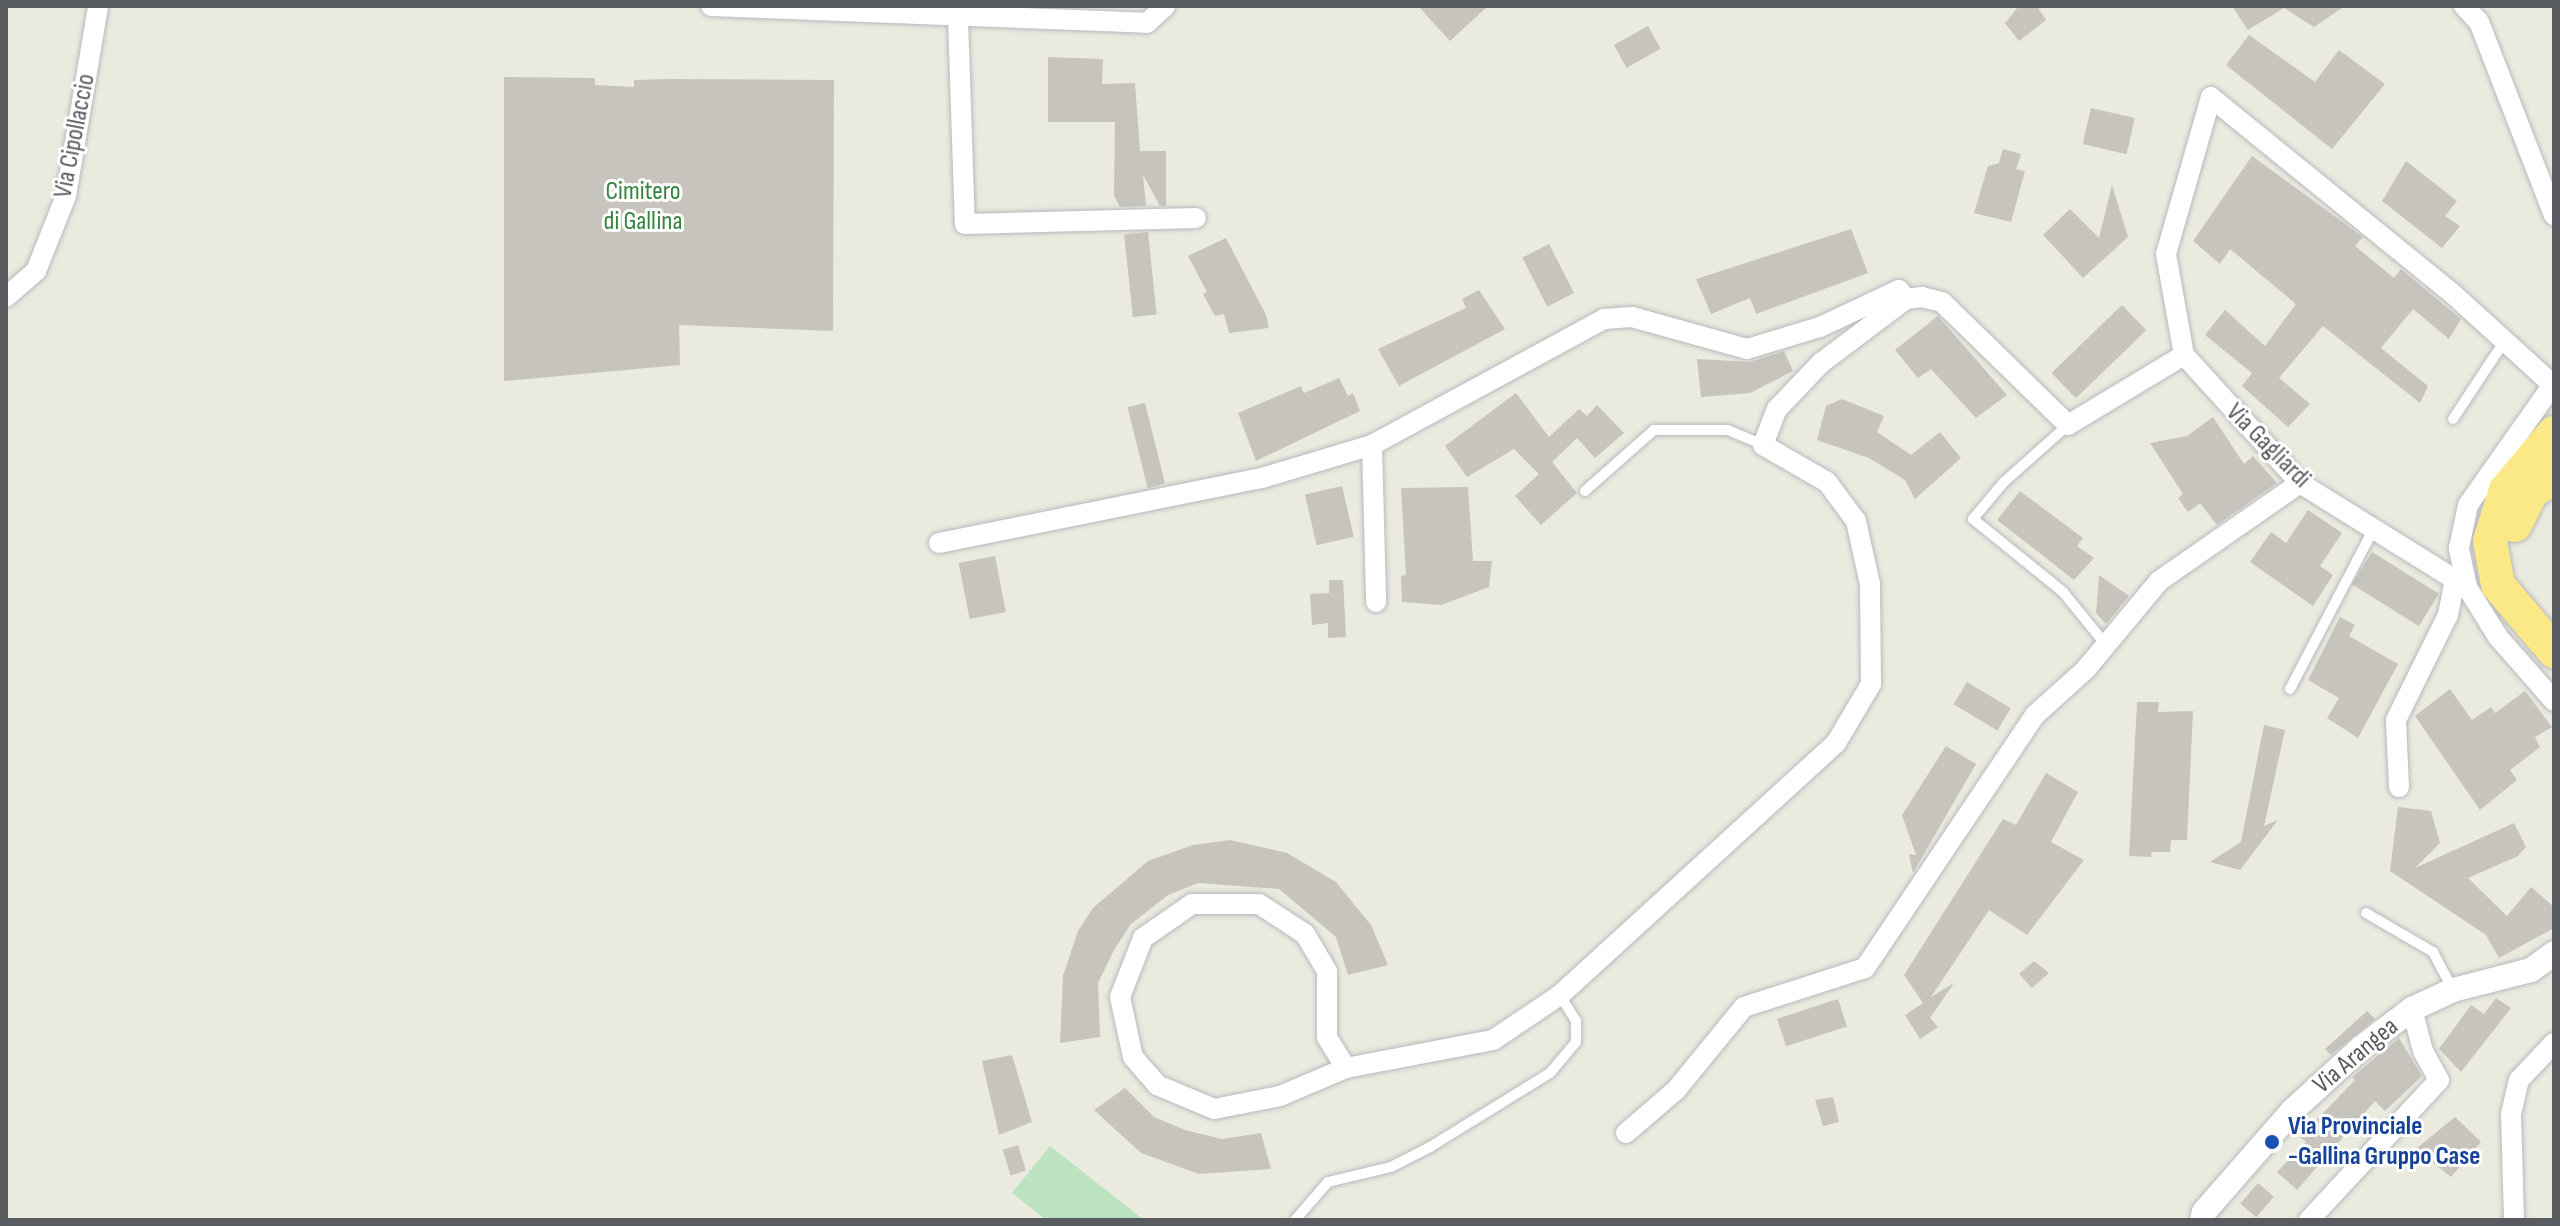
<!DOCTYPE html>
<style>
body{margin:0}
#map{position:relative;width:2560px;height:1226px;overflow:hidden;background:#ebeadf;font-family:"Sofia Sans Condensed",sans-serif}
div>[style]{position:absolute}
[style*='--x']{left:calc(var(--x)*1px);top:calc(var(--y)*1px);width:calc(var(--w)*1px);rotate:calc(var(--a)*1deg)}
.green>*{inset:0;background:#bbe3bf}
.building>*{inset:0;background:#c6c4bd;transform-origin:0 0}
.roads{filter:drop-shadow(0 0 2px #b7b9be) drop-shadow(0 0 2px #b7b9be)}
.service>*{height:10px;margin:-5px;padding:0 5px;transform-origin:5px;border-radius:5px;background:#fff}
.minor>*{height:20px;margin:-10px;padding:0 10px;transform-origin:10px;border-radius:10px;background:#fff}
.tertiary>*{height:24px;margin:-12px;padding:0 12px;transform-origin:12px;border-radius:12px;background:#fff}
.motorway>*{height:34px;margin:-17px;padding:0 17px;transform-origin:17px;border-radius:17px;background:#fbe887}
.dots>*{width:22px;height:22px;translate:-50% -50%;box-sizing:border-box;border:4px solid #fff;border-radius:50%}
span{translate:-50% -50%;white-space:nowrap;text-align:center;line-height:1.15;-webkit-text-stroke:6px #fff;paint-order:stroke}
.street-label{font-size:26px;color:#585b60}
.park-label{font-size:26px;color:#358340}
.transit-label{font-size:26px;color:#164399;font-weight:700}
.left{translate:0 -50%;text-align:left}
.frame{position:absolute;inset:0;border:8px solid #585b60;pointer-events:none}
</style>
<div id="map">
<div class="green">
<i style="clip-path:polygon(1050px 1146px,1144px 1220px,1046px 1220px,1012px 1193px)"></i>
</div>
<div class="building">
<i style="clip-path:polygon(1418px 6px,1488px 6px,1450px 41px)"></i>
<i style="clip-path:polygon(2019px 6px,2037px 6px,2046px 20px,2019px 41px,2005px 23px)"></i>
<i style="clip-path:polygon(2232px 6px,2345px 6px,2314px 27px,2284px 8px,2248px 30px)"></i>
<i style="left:1648px;top:26px;width:26px;height:39px;rotate:61deg"></i>
<i style="clip-path:polygon(2249px 35px,2315px 82px,2339px 50px,2385px 84px,2332px 149px,2226px 65px)"></i>
<i style="clip-path:polygon(1048px 57px,1103px 59px,1102px 84px,1135px 83px,1140px 151px,1166px 151px,1166px 206px,1160px 206px,1143px 175px,1146px 206px,1120px 207px,1114px 196px,1115px 122px,1048px 122px)"></i>
<i style="clip-path:polygon(504px 77px,595px 78px,595px 85px,634px 87px,634px 80px,667px 79px,834px 80px,833px 331px,679px 325px,680px 365px,504px 381px)"></i>
<i style="left:2091px;top:108px;width:45px;height:37px;rotate:13deg"></i>
<i style="clip-path:polygon(2003px 149px,2021px 154px,2016px 169px,2025px 171px,2011px 222px,1974px 213px,1988px 166px,1999px 163px)"></i>
<i style="clip-path:polygon(2252px 156px,2363px 237px,2355px 246px,2394px 278px,2401px 269px,2461px 319px,2449px 339px,2413px 309px,2381px 348px,2428px 386px,2420px 403px,2323px 326px,2279px 378px,2310px 404px,2288px 427px,2242px 386px,2252px 373px,2205px 335px,2225px 310px,2265px 346px,2296px 304px,2230px 249px,2220px 264px,2193px 241px)"></i>
<i style="clip-path:polygon(2406px 161px,2457px 201px,2445px 216px,2460px 226px,2442px 248px,2382px 201px)"></i>
<i style="clip-path:polygon(2112px 185px,2128px 237px,2083px 278px,2043px 235px,2070px 209px,2099px 238px)"></i>
<i style="clip-path:polygon(1851px 229px,1868px 273px,1756px 314px,1750px 298px,1711px 314px,1696px 279px)"></i>
<i style="left:1148px;top:232px;width:83px;height:24px;rotate:84deg"></i>
<i style="clip-path:polygon(1226px 238px,1266px 315px,1269px 328px,1229px 333px,1224px 314px,1215px 316px,1203px 294px,1207px 292px,1188px 256px)"></i>
<i style="left:1549px;top:244px;width:55px;height:30px;rotate:63deg"></i>
<i style="clip-path:polygon(1479px 290px,1505px 329px,1399px 386px,1378px 349px,1466px 308px,1462px 299px)"></i>
<i style="left:2122px;top:305px;width:35px;height:98px;rotate:46deg"></i>
<i style="clip-path:polygon(1938px 316px,2007px 395px,1976px 418px,1931px 369px,1918px 378px,1895px 350px)"></i>
<i style="clip-path:polygon(1784px 351px,1793px 371px,1750px 393px,1701px 397px,1697px 359px,1750px 362px)"></i>
<i style="clip-path:polygon(1339px 378px,1348px 396px,1353px 393px,1360px 411px,1256px 461px,1238px 413px,1301px 386px,1304px 393px)"></i>
<i style="clip-path:polygon(1516px 393px,1549px 437px,1579px 409px,1587px 416px,1597px 405px,1624px 433px,1595px 458px,1577px 438px,1552px 462px,1577px 493px,1541px 525px,1515px 496px,1539px 474px,1514px 449px,1467px 477px,1445px 446px)"></i>
<i style="clip-path:polygon(1842px 399px,1884px 416px,1877px 432px,1911px 455px,1940px 432px,1961px 458px,1915px 499px,1905px 480px,1869px 458px,1817px 440px,1826px 406px)"></i>
<i style="left:1145px;top:403px;width:83px;height:18px;rotate:76deg"></i>
<i style="clip-path:polygon(2213px 417px,2244px 464px,2253px 456px,2277px 483px,2217px 525px,2200px 503px,2188px 512px,2178px 498px,2183px 494px,2150px 443px,2187px 436px)"></i>
<i style="left:1342px;top:486px;width:52px;height:38px;rotate:77deg"></i>
<i style="clip-path:polygon(1468px 487px,1473px 561px,1492px 561px,1489px 587px,1441px 605px,1402px 602px,1401px 576px,1406px 575px,1401px 488px)"></i>
<i style="clip-path:polygon(2020px 491px,2083px 538px,2077px 546px,2094px 558px,2074px 580px,1997px 520px)"></i>
<i style="clip-path:polygon(2308px 510px,2342px 533px,2320px 566px,2333px 575px,2313px 606px,2250px 562px,2271px 532px,2286px 543px)"></i>
<i style="left:2372px;top:552px;width:79px;height:38px;rotate:32deg"></i>
<i style="left:995px;top:556px;width:57px;height:37px;rotate:79deg"></i>
<i style="clip-path:polygon(2099px 575px,2129px 596px,2106px 624px,2096px 613px)"></i>
<i style="clip-path:polygon(1329px 580px,1343px 580px,1346px 637px,1328px 638px,1328px 623px,1312px 625px,1310px 594px,1329px 593px)"></i>
<i style="clip-path:polygon(2340px 617px,2355px 625px,2349px 636px,2398px 664px,2358px 738px,2327px 718px,2339px 698px,2308px 680px)"></i>
<i style="left:1967px;top:682px;width:51px;height:26px;rotate:31deg"></i>
<i style="clip-path:polygon(2450px 689px,2472px 720px,2491px 707px,2495px 713px,2525px 691px,2552px 727px,2535px 737px,2540px 747px,2510px 770px,2517px 780px,2480px 810px,2415px 716px)"></i>
<i style="clip-path:polygon(2137px 702px,2159px 702px,2158px 712px,2193px 711px,2187px 840px,2171px 840px,2170px 852px,2152px 852px,2151px 857px,2129px 856px)"></i>
<i style="clip-path:polygon(2264px 725px,2285px 730px,2264px 826px,2278px 820px,2240px 870px,2210px 862px,2241px 842px)"></i>
<i style="clip-path:polygon(1946px 746px,1976px 764px,1913px 873px,1909px 854px,1916px 855px,1902px 815px)"></i>
<i style="clip-path:polygon(2046px 773px,2078px 792px,2051px 842px,2084px 860px,2027px 935px,1989px 910px,1931px 997px,1954px 983px,1930px 1018px,1938px 1027px,1920px 1039px,1905px 1015px,1923px 1003px,1904px 975px,2003px 819px,2016px 825px)"></i>
<i style="clip-path:polygon(2398px 807px,2431px 811px,2440px 843px,2415px 868px,2514px 823px,2526px 847px,2518px 856px,2468px 878px,2507px 916px,2531px 887px,2554px 907px,2554px 928px,2499px 958px,2486px 935px,2390px 871px)"></i>
<i style="clip-path:polygon(1230px 840px,1287px 853px,1336px 882px,1371px 925px,1388px 965px,1348px 975px,1336px 937px,1279px 889px,1198px 883px,1168px 895px,1131px 924px,1114px 950px,1098px 983px,1100px 1037px,1060px 1043px,1063px 976px,1078px 931px,1093px 908px,1148px 861px,1193px 845px)"></i>
<i style="clip-path:polygon(2034px 961px,2049px 973px,2032px 988px,2019px 974px)"></i>
<i style="clip-path:polygon(2496px 998px,2511px 1008px,2461px 1072px,2439px 1049px,2471px 1005px,2484px 1014px)"></i>
<i style="left:1838px;top:999px;width:29px;height:64px;rotate:72deg"></i>
<i style="clip-path:polygon(2367px 1011px,2375px 1019px,2331px 1055px,2325px 1049px)"></i>
<i style="clip-path:polygon(2399px 1038px,2422px 1076px,2385px 1111px,2375px 1101px,2297px 1190px,2277px 1172px,2306px 1142px,2300px 1137px,2355px 1080px,2352px 1077px)"></i>
<i style="clip-path:polygon(1012px 1055px,1032px 1122px,999px 1135px,982px 1061px)"></i>
<i style="clip-path:polygon(1125px 1088px,1154px 1117px,1185px 1130px,1222px 1139px,1261px 1133px,1271px 1169px,1199px 1174px,1141px 1153px,1094px 1110px)"></i>
<i style="clip-path:polygon(1833px 1097px,1839px 1122px,1823px 1126px,1815px 1100px)"></i>
<i style="clip-path:polygon(2455px 1117px,2481px 1142px,2451px 1177px,2416px 1149px)"></i>
<i style="left:1018px;top:1145px;width:27px;height:16px;rotate:73deg"></i>
<i style="left:2258px;top:1183px;width:21px;height:27px;rotate:41deg"></i>
</div>
<div class="roads">
<div class="service">
<i style="--x:2453;--y:419;--w:92;--a:-56.5"></i>
<i style="--x:2068;--y:425;--w:87;--a:138.3"></i>
<i style="--x:2003;--y:483;--w:47;--a:129.8"></i>
<i style="--x:1973;--y:519;--w:116;--a:39"></i>
<i style="--x:2063;--y:592;--w:68;--a:50.9"></i>
<i style="--x:1585;--y:491;--w:92;--a:-41.5"></i>
<i style="--x:1654;--y:430;--w:74;--a:0"></i>
<i style="--x:1728;--y:430;--w:38;--a:23"></i>
<i style="--x:2290;--y:689;--w:179;--a:-62.4"></i>
<i style="--x:2366;--y:913;--w:78;--a:30.2"></i>
<i style="--x:2433;--y:952;--w:41;--a:62.2"></i>
<i style="--x:1295;--y:1220;--w:50;--a:-49"></i>
<i style="--x:1328;--y:1182;--w:65;--a:-13.4"></i>
<i style="--x:1391;--y:1167;--w:44;--a:-27.1"></i>
<i style="--x:1430;--y:1147;--w:141;--a:-31.7"></i>
<i style="--x:1550;--y:1073;--w:40;--a:-50"></i>
<i style="--x:1576;--y:1042;--w:21;--a:-90"></i>
<i style="--x:1576;--y:1021;--w:31;--a:-122"></i>
</div>
<div class="minor">
<i style="--x:711;--y:6;--w:436;--a:2.2"></i>
<i style="--x:1147;--y:23;--w:25;--a:-43"></i>
<i style="--x:2464;--y:6;--w:22;--a:47"></i>
<i style="--x:2479;--y:22;--w:207;--a:68.8"></i>
<i style="--x:958;--y:18;--w:206;--a:88.1"></i>
<i style="--x:965;--y:224;--w:231;--a:-1.5"></i>
<i style="--x:6;--y:297;--w:40;--a:-41"></i>
<i style="--x:36;--y:271;--w:81;--a:-68.2"></i>
<i style="--x:66;--y:196;--w:193;--a:-80.4"></i>
<i style="--x:2553;--y:385;--w:135;--a:-137.7"></i>
<i style="--x:2453;--y:294;--w:312;--a:-140.9"></i>
<i style="--x:2211;--y:97;--w:163;--a:106"></i>
<i style="--x:2166;--y:254;--w:103;--a:79.9"></i>
<i style="--x:2184;--y:355;--w:173;--a:47.8"></i>
<i style="--x:2300;--y:483;--w:197;--a:31.9"></i>
<i style="--x:2467;--y:587;--w:59;--a:58.2"></i>
<i style="--x:2498;--y:637;--w:85;--a:48.8"></i>
<i style="--x:1372;--y:445;--w:157;--a:88.5"></i>
<i style="--x:939;--y:543;--w:329;--a:-11.4"></i>
<i style="--x:1262;--y:478;--w:115;--a:-16.7"></i>
<i style="--x:1372;--y:445;--w:264;--a:-28.5"></i>
<i style="--x:1604;--y:319;--w:28;--a:-4"></i>
<i style="--x:1632;--y:317;--w:119;--a:15.5"></i>
<i style="--x:1747;--y:349;--w:76;--a:-16.8"></i>
<i style="--x:1820;--y:327;--w:87;--a:-25.1"></i>
<i style="--x:1899;--y:290;--w:11;--a:52"></i>
<i style="--x:2467;--y:587;--w:40;--a:-102"></i>
<i style="--x:2459;--y:548;--w:44;--a:-78.2"></i>
<i style="--x:2468;--y:505;--w:149;--a:-54.8"></i>
<i style="--x:2399;--y:787;--w:67;--a:-92.6"></i>
<i style="--x:2396;--y:720;--w:117;--a:-63.7"></i>
<i style="--x:2448;--y:615;--w:36;--a:-79"></i>
<i style="--x:1346;--y:1068;--w:36;--a:-122"></i>
<i style="--x:1327;--y:1037;--w:66;--a:-90"></i>
<i style="--x:1327;--y:971;--w:43;--a:-120.7"></i>
<i style="--x:1305;--y:934;--w:55;--a:-146.9"></i>
<i style="--x:1259;--y:904;--w:67;--a:180"></i>
<i style="--x:1192;--y:904;--w:60;--a:145.2"></i>
<i style="--x:1143;--y:938;--w:63;--a:111.3"></i>
<i style="--x:1120;--y:997;--w:61;--a:77.8"></i>
<i style="--x:1133;--y:1057;--w:37;--a:49"></i>
<i style="--x:1157;--y:1085;--w:62;--a:22.8"></i>
<i style="--x:1214;--y:1109;--w:67;--a:-11.1"></i>
<i style="--x:1280;--y:1096;--w:72;--a:-23"></i>
<i style="--x:1346;--y:1068;--w:150;--a:-10.8"></i>
<i style="--x:1493;--y:1040;--w:81;--a:-33.9"></i>
<i style="--x:1560;--y:995;--w:374;--a:-42.4"></i>
<i style="--x:1836;--y:743;--w:69;--a:-59.3"></i>
<i style="--x:1871;--y:684;--w:100;--a:-90.6"></i>
<i style="--x:1870;--y:584;--w:65;--a:-102.5"></i>
<i style="--x:1856;--y:521;--w:49;--a:-126.6"></i>
<i style="--x:1827;--y:482;--w:74;--a:-150"></i>
<i style="--x:1763;--y:445;--w:39;--a:-69"></i>
<i style="--x:1777;--y:409;--w:64;--a:-46.3"></i>
<i style="--x:1821;--y:363;--w:106;--a:-37"></i>
<i style="--x:1906;--y:299;--w:16;--a:-7"></i>
<i style="--x:1922;--y:297;--w:21;--a:14"></i>
<i style="--x:1942;--y:302;--w:176;--a:44.3"></i>
<i style="--x:2068;--y:425;--w:135;--a:-31.1"></i>
<i style="--x:1626;--y:1133;--w:66;--a:-40.7"></i>
<i style="--x:1676;--y:1090;--w:107;--a:-50.7"></i>
<i style="--x:1744;--y:1007;--w:127;--a:-17.9"></i>
<i style="--x:1865;--y:968;--w:305;--a:-56.1"></i>
<i style="--x:2035;--y:715;--w:69;--a:-42"></i>
<i style="--x:2086;--y:669;--w:114;--a:-50.3"></i>
<i style="--x:2159;--y:581;--w:172;--a:-34.8"></i>
<i style="--x:2309;--y:1220;--w:191;--a:-47.1"></i>
<i style="--x:2439;--y:1080;--w:33;--a:-119"></i>
<i style="--x:2423;--y:1051;--w:43;--a:-104.7"></i>
<i style="--x:2514;--y:1220;--w:106;--a:-91.6"></i>
<i style="--x:2511;--y:1114;--w:35;--a:-77"></i>
<i style="--x:2519;--y:1080;--w:51;--a:-46.6"></i>
</div>
<div class="tertiary">
<i style="--x:2202;--y:1220;--w:8;--a:-76"></i>
<i style="--x:2204;--y:1212;--w:134;--a:-48.9"></i>
<i style="--x:2292;--y:1111;--w:95;--a:-42.4"></i>
<i style="--x:2362;--y:1047;--w:63;--a:-37.2"></i>
<i style="--x:2412;--y:1009;--w:45;--a:-24.9"></i>
<i style="--x:2453;--y:990;--w:81;--a:-14.4"></i>
<i style="--x:2531;--y:970;--w:29;--a:-36"></i>
</div>
<div class="motorway">
<i style="--x:2554;--y:433;--w:75;--a:130.1"></i>
<i style="--x:2506;--y:490;--w:53;--a:107.4"></i>
<i style="--x:2490;--y:541;--w:45;--a:79.7"></i>
<i style="--x:2498;--y:585;--w:87;--a:49.7"></i>
<i style="--x:2515;--y:525;--w:37;--a:-64"></i>
<i style="--x:2531;--y:492;--w:27;--a:-33"></i>
</div>
</div>
<div class="dots">
<i style="left:2272px;top:1142px;background:#1a4fb4"></i>
</div>
<div class="street-label">
<span style="left:75px;top:136px;rotate:-79deg">Via Cipollaccio</span>
<span style="left:2268px;top:446px;rotate:45deg">Via Gagliardi</span>
<span style="left:2356px;top:1056px;rotate:-40deg">Via Arangea</span>
</div>
<div class="park-label">
<span style="left:643px;top:207px">Cimitero<br>di Gallina</span>
</div>
<div class="transit-label">
<span class="left" style="left:2288px;top:1142px">Via Provinciale<br>-Gallina Gruppo Case</span>
</div>
<div class="frame"></div>
</div>
